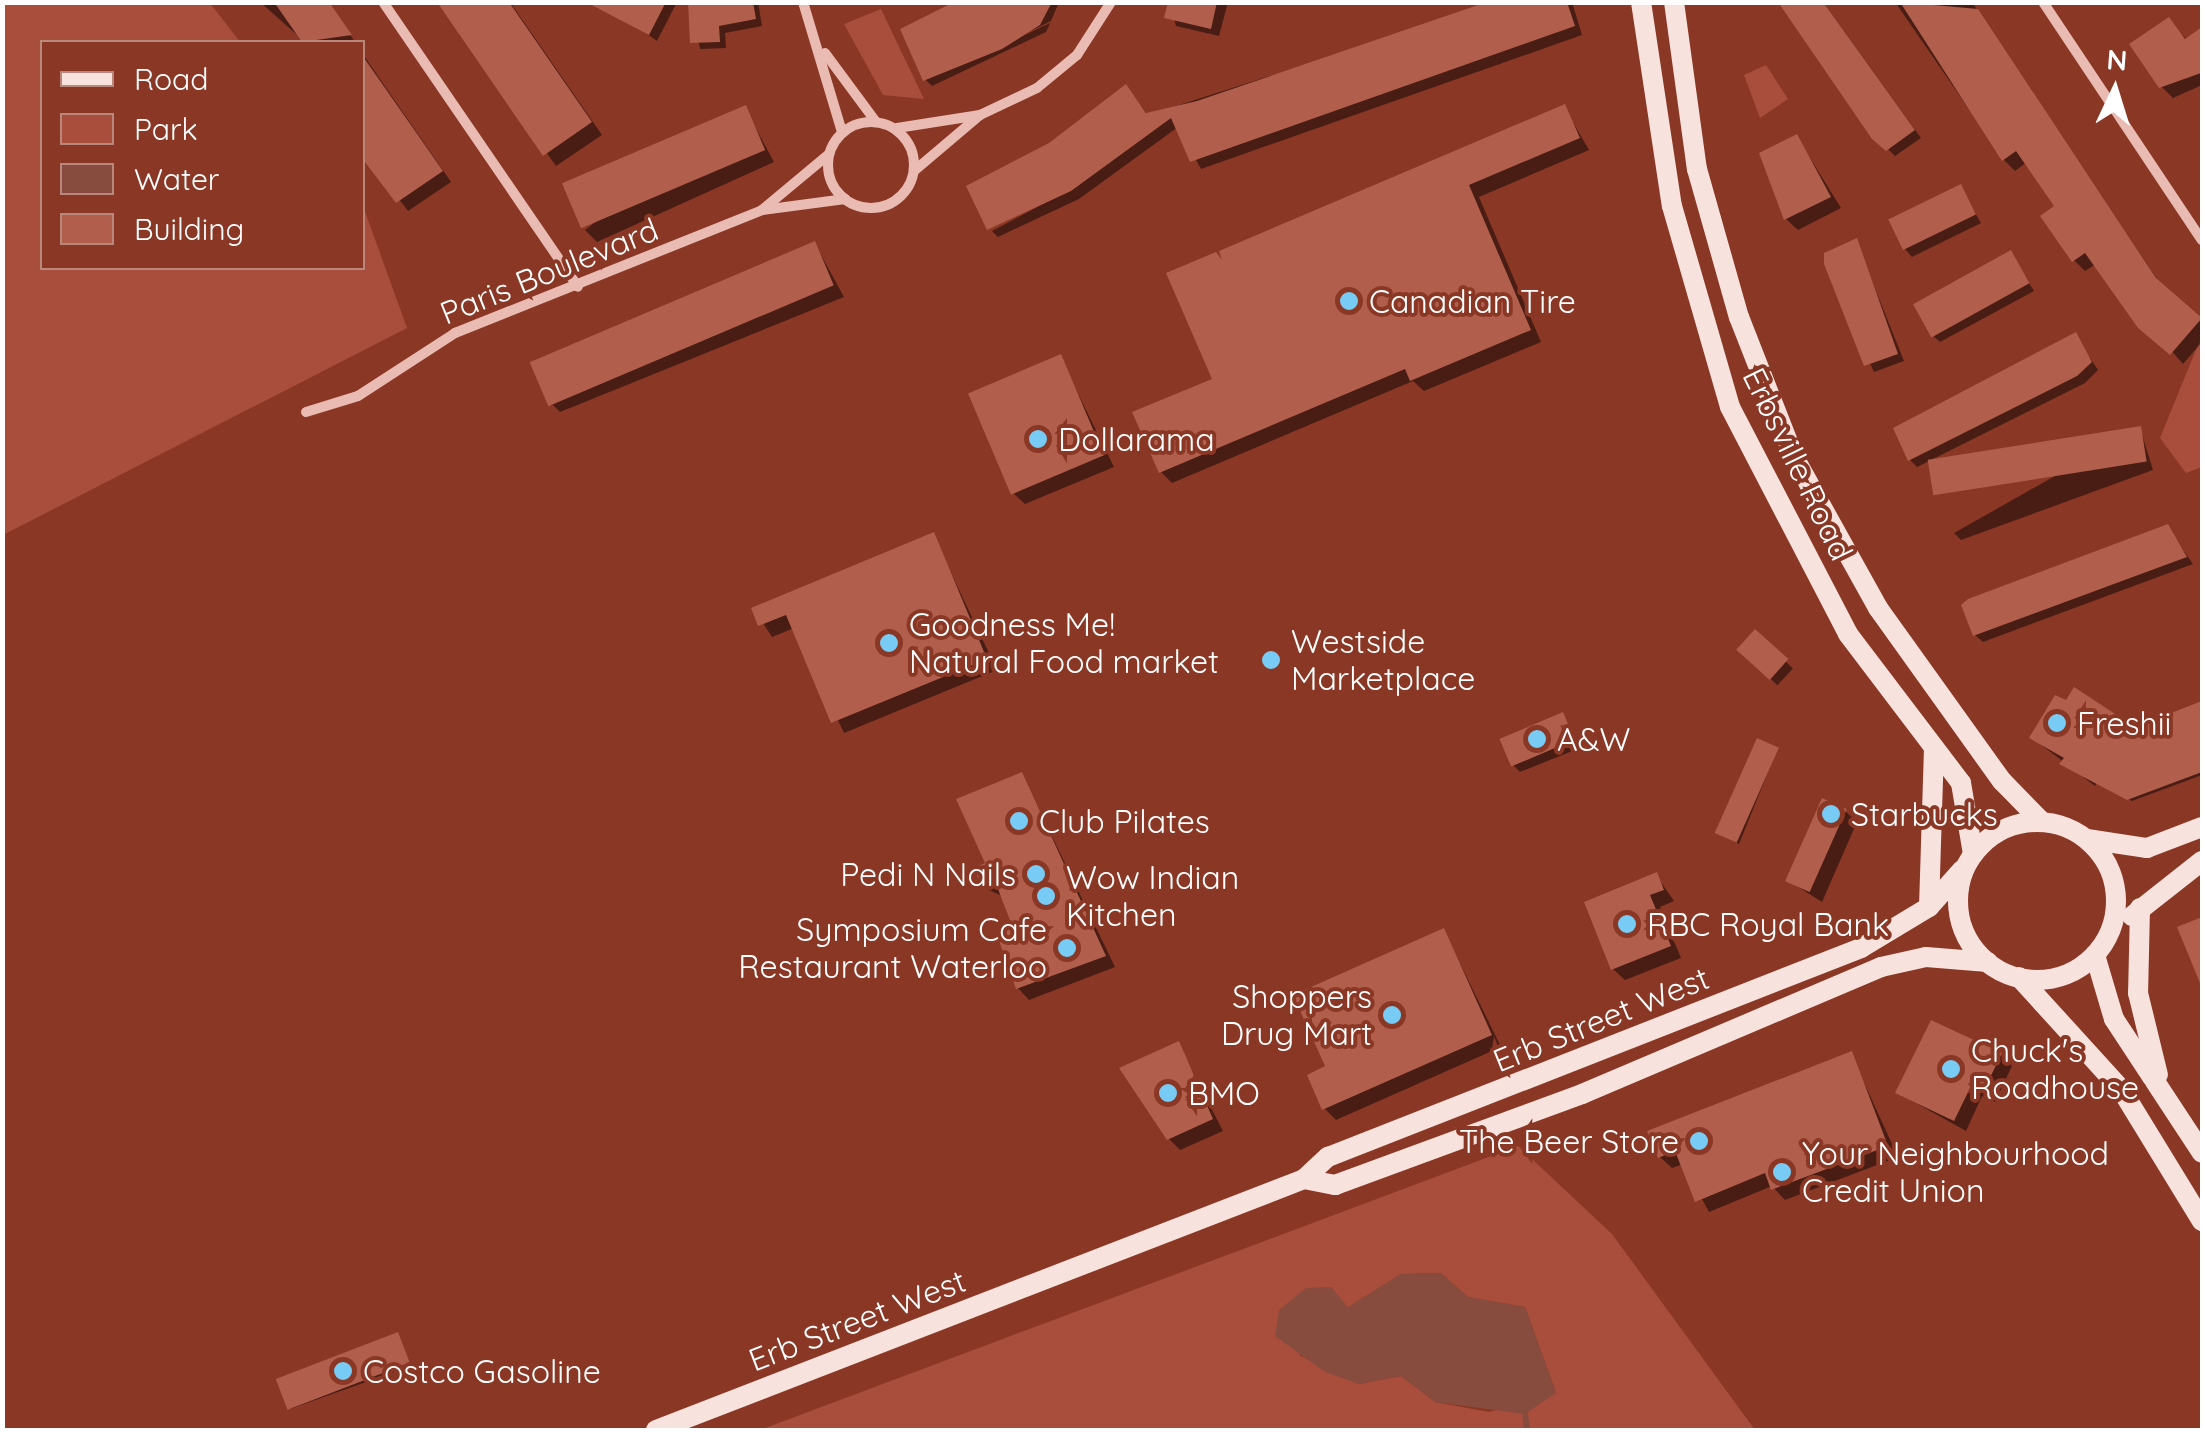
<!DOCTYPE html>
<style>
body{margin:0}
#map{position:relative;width:2205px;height:1433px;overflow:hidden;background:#8a3725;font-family:Quicksand,sans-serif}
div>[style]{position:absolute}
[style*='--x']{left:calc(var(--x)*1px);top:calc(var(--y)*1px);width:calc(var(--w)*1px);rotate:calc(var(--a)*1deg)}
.green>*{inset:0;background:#a94e3c}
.water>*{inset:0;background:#884c3e}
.shadow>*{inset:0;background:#0007;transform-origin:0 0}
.stream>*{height:6px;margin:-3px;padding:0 3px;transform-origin:3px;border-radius:3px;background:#884c3e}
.building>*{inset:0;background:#b25e4d;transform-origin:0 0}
.minor>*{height:10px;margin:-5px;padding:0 5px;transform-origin:5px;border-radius:5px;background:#eabbb3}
.minor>.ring{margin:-5px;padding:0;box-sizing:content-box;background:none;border:10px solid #eabbb3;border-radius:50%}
.secondary>*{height:20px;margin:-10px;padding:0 10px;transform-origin:10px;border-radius:10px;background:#f8e2dd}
.secondary>.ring{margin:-10px;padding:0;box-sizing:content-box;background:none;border:20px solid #f8e2dd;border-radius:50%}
.dots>*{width:28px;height:28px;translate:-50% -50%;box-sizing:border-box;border:5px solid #8a3725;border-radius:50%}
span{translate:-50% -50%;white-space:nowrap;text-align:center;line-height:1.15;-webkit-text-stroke:8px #8a3725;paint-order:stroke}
.street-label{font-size:32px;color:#fff}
.poi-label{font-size:32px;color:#fff}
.left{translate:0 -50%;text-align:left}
.right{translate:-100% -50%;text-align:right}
.frame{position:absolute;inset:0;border:5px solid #fff;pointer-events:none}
.legend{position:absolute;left:40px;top:40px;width:325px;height:230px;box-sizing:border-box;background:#8a3725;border:2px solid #b9877c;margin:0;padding:12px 18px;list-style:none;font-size:30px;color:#fff}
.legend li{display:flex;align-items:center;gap:20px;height:50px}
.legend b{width:50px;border:2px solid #b9877c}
.north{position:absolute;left:2065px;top:40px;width:100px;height:100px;-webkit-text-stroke:8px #8a3725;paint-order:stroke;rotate:4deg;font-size:28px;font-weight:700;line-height:40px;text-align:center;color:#fff}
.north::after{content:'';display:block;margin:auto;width:35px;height:45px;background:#fff;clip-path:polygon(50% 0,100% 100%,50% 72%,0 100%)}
</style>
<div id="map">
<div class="green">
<i style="clip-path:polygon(3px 2px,210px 3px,240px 42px,42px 42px,42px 268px,362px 268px,363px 206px,407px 328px,3px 535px)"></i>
<i style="clip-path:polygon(881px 9px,924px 99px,883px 95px,844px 24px)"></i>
<i style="clip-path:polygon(1766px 65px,1788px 99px,1760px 118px,1744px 75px)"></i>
<i style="clip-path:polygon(2202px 335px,2202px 467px,2186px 473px,2160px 438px)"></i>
<i style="clip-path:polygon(evenodd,1518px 1146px,1612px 1234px,1755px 1430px,760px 1430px,1518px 1146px,1441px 1273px,1468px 1297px,1525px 1307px,1556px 1393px,1489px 1412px,1435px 1402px,1401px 1376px,1359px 1384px,1299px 1355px,1347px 1308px,1401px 1274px,1441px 1273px)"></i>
</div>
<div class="water">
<i style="clip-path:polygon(1441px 1273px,1468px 1297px,1525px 1307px,1556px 1393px,1525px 1414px,1435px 1402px,1401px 1376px,1359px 1384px,1325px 1372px,1275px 1336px,1279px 1310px,1306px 1288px,1331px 1287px,1348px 1307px,1401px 1274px)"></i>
</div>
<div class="shadow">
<i style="clip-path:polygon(260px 2px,328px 2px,355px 42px,305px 42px)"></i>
<i style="clip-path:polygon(440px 2px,510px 2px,602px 135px,556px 166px)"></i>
<i style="clip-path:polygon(603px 2px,677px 2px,657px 41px)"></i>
<i style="clip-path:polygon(691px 2px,758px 2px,762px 26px,725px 33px,726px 48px,700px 49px)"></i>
<i style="clip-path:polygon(981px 2px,1059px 2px,1051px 21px,957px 67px,1050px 23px,1046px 32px,932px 86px,925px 79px)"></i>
<i style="clip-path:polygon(1169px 2px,1228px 2px,1219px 36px,1176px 26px)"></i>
<i style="clip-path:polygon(1501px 2px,1572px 2px,1582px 35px,1201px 169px,1178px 127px,1079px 199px,998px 237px,992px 231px,1081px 184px,989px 226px,1134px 96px,1148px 115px)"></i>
<i style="clip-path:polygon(1823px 2px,1921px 138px,1895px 156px,1888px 149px)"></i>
<i style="clip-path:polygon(1895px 2px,1972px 2px,2163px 288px,2202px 321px,2202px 342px,2183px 364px,2096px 264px,2085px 271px,2074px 260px,2058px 206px,2027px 162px,2015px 171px,2004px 160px)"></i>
<i style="clip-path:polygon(2169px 20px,2187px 40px,2202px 30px,2202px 85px,2173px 98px,2161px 86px)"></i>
<i style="clip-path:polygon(362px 53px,451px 182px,408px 211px,362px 150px)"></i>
<i style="clip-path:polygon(1564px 107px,1589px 150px,1479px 197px,1541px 342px,1424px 391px,1413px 381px,1172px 483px,1161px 472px,1215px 380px,1226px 266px)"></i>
<i style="clip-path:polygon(745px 108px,774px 162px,597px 242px,585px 230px)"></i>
<i style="clip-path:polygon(1797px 137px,1841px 208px,1798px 230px,1786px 219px)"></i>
<i style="clip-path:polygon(1960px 187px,1981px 223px,1912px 257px,1905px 249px)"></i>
<i style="clip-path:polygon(1856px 241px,1904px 361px,1874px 372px,1826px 265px)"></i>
<i style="clip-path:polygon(815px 244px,844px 297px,560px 412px,549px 401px)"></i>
<i style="clip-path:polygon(2011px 253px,2034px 291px,1940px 342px,1932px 335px)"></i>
<i style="clip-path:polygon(2075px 335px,2098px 370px,2085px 383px,1917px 467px,1910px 460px)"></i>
<i style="clip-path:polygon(1060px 357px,1114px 467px,1025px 504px,1013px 493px)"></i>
<i style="clip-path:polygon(2140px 428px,2153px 470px,1961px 540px,1954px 533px)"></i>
<i style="clip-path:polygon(2167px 527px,2193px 564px,1983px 642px,1975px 635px,1964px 607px)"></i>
<i style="clip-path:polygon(933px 535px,997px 670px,844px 733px,794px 628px,772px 637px,754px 609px)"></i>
<i style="left:1755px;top:633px;width:52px;height:23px;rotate:43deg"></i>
<i style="clip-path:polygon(2202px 704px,2202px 775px,2132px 801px,2099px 778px,2095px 786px,2035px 740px,2135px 729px)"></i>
<i style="clip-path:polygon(1563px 714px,1580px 748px,1520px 772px,1513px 765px)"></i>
<i style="clip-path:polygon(1777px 750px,1739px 844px,1720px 835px)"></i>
<i style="clip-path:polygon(1022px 774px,1115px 967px,1029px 1000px,1018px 988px,1016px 929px,1004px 897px,985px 888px)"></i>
<i style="clip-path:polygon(1845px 811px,1857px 822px,1822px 902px,1789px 881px)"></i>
<i style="clip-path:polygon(1656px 875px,1674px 901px,1660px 907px,1681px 958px,1625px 980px,1613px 969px)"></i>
<i style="clip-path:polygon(1444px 931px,1501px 1047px,1336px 1120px,1324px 1108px,1328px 1068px)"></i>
<i style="clip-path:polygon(1178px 1044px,1223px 1131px,1180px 1150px,1169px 1139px)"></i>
<i style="clip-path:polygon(1851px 1054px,1898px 1157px,1785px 1200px,1772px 1186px,1709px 1212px,1683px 1164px,1672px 1168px,1660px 1157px)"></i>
<i style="clip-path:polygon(2001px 1055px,2012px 1066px,1995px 1102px,1982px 1096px,1966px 1131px,1898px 1093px)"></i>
<i style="clip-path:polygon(398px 1335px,411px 1366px,290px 1409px)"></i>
</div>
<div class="stream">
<i style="--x:1525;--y:1414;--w:16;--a:83"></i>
</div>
<div class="building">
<i style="clip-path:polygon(274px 2px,329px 2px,352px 35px,302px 42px)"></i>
<i style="clip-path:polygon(437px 2px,509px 2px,592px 122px,543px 156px)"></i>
<i style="clip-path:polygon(586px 2px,666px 2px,649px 35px)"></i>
<i style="clip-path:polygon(688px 2px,753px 2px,756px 19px,719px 26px,720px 42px,690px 43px)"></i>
<i style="clip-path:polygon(954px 2px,1052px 2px,1040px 25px,1002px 49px,923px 81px,900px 29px)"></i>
<i style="clip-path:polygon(1168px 2px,1217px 2px,1211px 29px,1164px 18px)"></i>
<i style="clip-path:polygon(1487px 2px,1567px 2px,1575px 26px,1190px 162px,1171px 118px,1071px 191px,987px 230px,966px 186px,1049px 143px,1126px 84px,1146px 113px,1197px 101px)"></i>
<i style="clip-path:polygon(1778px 2px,1823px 2px,1915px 130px,1886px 151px,1872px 139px)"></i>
<i style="clip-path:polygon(1900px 2px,1978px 9px,2156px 278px,2202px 318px,2170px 355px,2138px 328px,2085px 253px,2072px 262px,2040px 216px,2054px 206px,2016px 151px,2002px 161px)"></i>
<i style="clip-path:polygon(2169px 17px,2185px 39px,2202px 27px,2201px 73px,2159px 88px,2129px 44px)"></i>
<i style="clip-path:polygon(362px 55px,443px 171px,396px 203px,362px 158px)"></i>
<i style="clip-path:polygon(1565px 104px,1580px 138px,1469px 185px,1531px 330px,1410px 381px,1405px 369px,1159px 473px,1132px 412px,1212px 379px,1166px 273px,1216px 252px,1222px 260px,1219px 251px)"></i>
<i style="left:746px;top:105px;width:49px;height:200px;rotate:67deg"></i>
<i style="clip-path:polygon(1797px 134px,1831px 197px,1784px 220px,1759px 153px)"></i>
<i style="left:1961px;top:184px;width:34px;height:81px;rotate:64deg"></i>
<i style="clip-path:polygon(1857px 238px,1898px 354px,1864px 366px,1824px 264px,1824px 253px)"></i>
<i style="left:815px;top:241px;width:48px;height:310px;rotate:67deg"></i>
<i style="left:2011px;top:250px;width:38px;height:112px;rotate:61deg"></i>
<i style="clip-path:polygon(2076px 332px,2092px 362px,2077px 376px,1908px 461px,1893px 428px)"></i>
<i style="left:1061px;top:354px;width:110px;height:101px;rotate:67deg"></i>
<i style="left:2141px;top:426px;width:36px;height:216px;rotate:81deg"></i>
<i style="clip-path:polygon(2168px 524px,2187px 557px,1973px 636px,1961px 605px,1968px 599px)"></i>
<i style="clip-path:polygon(934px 532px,987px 659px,831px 723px,786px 615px,758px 626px,751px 608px)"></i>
<i style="left:1755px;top:629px;width:45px;height:28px;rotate:42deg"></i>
<i style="clip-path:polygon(2074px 687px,2135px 727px,2202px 701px,2202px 772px,2127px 800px,2059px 764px,2064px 758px,2029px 738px,2055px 695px,2066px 700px)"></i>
<i style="left:1563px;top:712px;width:30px;height:69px;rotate:67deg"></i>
<i style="left:1757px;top:738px;width:24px;height:104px;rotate:24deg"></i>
<i style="clip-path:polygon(1022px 772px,1106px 956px,1016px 989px,997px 935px,1013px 928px,996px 884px,983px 890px,974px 868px,985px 863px,956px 799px)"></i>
<i style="left:1822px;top:798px;width:27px;height:91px;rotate:24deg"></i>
<i style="clip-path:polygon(1657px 872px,1664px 890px,1650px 895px,1671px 946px,1611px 970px,1584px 902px)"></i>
<i style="clip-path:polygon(2202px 917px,2202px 988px,2177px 927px)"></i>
<i style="clip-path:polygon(1444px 928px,1492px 1035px,1322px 1110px,1307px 1075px,1325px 1066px,1293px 995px)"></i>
<i style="clip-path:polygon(1931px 1020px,2002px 1053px,1983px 1092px,1971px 1086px,1954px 1121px,1895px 1093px)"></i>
<i style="clip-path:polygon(1179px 1041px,1213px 1119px,1167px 1140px,1119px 1068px)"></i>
<i style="clip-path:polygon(1852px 1051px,1888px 1146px,1771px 1190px,1765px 1173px,1695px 1202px,1675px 1151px,1658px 1158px,1647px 1131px)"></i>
<i style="left:398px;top:1332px;width:33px;height:131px;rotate:69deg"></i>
</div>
<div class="minor">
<i style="--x:383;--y:2;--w:345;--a:55.6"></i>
<i style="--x:803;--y:2;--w:136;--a:73.3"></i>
<i style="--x:2043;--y:2;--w:286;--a:56.3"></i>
<i style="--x:825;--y:53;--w:86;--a:53.5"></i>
<i class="ring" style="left:828px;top:122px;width:76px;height:76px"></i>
<i style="--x:897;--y:128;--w:84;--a:-8.9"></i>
<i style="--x:980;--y:115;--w:63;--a:-25.3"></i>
<i style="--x:1037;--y:88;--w:52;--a:-39.5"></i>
<i style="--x:1077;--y:55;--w:63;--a:-57.3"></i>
<i style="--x:914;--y:171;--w:87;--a:-40.3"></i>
<i style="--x:762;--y:210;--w:86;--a:-39.8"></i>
<i style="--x:306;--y:412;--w:54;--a:-17.1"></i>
<i style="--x:358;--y:396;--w:116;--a:-33"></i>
<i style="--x:455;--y:333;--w:331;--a:-21.8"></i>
<i style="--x:762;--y:210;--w:84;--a:-7.5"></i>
</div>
<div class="secondary">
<i style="--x:1641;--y:2;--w:206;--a:81.4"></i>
<i style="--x:1672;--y:206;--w:209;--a:73.9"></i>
<i style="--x:1730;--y:407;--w:256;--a:62.5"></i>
<i style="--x:1848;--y:634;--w:187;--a:52.8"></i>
<i style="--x:1961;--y:783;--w:72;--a:80.4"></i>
<i style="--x:1674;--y:2;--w:169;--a:82.2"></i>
<i style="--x:1697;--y:169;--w:154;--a:74.2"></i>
<i style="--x:1739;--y:317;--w:150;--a:68.6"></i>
<i style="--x:1794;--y:457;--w:173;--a:60.9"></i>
<i style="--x:1878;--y:608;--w:213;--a:54.4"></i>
<i style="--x:2002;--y:781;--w:57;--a:45.7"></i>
<i class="ring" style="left:1958px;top:822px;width:138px;height:138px"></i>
<i style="--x:2087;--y:839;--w:61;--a:8.5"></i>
<i style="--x:2147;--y:848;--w:59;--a:-20.9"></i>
<i style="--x:1929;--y:907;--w:159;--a:-88.2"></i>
<i style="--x:2140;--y:908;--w:85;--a:91.3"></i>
<i style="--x:2138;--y:993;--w:84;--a:76.3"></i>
<i style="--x:2132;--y:916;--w:89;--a:-38.2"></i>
<i style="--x:2095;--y:955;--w:67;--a:73.5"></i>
<i style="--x:2114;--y:1019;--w:160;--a:56.7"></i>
<i style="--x:2019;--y:977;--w:151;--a:47.7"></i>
<i style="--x:2121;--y:1089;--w:155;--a:58.5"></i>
<i style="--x:1304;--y:1179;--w:32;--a:11"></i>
<i style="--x:1335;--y:1185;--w:263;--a:-20.2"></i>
<i style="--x:1582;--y:1094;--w:325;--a:-23"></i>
<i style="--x:1881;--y:967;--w:46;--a:-12.5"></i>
<i style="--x:1926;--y:957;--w:62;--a:4.6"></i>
<i style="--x:656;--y:1430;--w:695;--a:-21.17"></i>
<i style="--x:1304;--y:1179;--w:33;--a:-43"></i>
<i style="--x:1328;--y:1157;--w:573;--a:-21.41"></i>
<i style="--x:1861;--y:948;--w:79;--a:-31.1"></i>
<i style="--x:1929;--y:907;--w:50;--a:-48.3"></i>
</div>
<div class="dots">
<i style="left:1349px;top:301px;background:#77cbf4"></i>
<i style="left:1038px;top:439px;background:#77cbf4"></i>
<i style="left:889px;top:643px;background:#77cbf4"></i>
<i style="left:1271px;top:660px;background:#77cbf4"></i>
<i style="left:2057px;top:723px;background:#77cbf4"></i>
<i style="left:1537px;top:739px;background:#77cbf4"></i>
<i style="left:1831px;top:814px;background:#77cbf4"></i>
<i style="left:1019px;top:821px;background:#77cbf4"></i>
<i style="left:1036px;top:874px;background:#77cbf4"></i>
<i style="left:1046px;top:896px;background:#77cbf4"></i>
<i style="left:1627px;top:924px;background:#77cbf4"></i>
<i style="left:1067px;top:948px;background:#77cbf4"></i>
<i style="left:1392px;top:1015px;background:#77cbf4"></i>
<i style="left:1951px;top:1069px;background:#77cbf4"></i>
<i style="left:1168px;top:1093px;background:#77cbf4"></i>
<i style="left:1699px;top:1141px;background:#77cbf4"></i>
<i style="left:1782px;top:1172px;background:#77cbf4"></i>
<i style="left:343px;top:1371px;background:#77cbf4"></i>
</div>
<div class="street-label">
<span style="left:549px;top:271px;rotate:-22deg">Paris Boulevard</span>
<span style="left:1798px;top:464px;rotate:64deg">Erbsville Road</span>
<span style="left:1601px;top:1019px;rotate:-22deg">Erb Street West</span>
<span style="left:857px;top:1320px;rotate:-21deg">Erb Street West</span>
</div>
<div class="poi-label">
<span class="left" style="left:1369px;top:301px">Canadian Tire</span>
<span class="left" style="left:1058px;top:439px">Dollarama</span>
<span class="left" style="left:909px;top:643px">Goodness Me!<br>Natural Food market</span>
<span class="left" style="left:1291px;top:660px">Westside<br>Marketplace</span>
<span class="left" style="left:2077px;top:723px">Freshii</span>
<span class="left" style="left:1557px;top:739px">A&amp;W</span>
<span class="left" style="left:1851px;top:814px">Starbucks</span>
<span class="left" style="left:1039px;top:821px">Club Pilates</span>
<span class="right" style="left:1016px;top:874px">Pedi N Nails</span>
<span class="left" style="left:1066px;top:896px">Wow Indian<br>Kitchen</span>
<span class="left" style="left:1647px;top:924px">RBC Royal Bank</span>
<span class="right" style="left:1047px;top:948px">Symposium Cafe<br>Restaurant Waterloo</span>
<span class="right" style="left:1372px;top:1015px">Shoppers<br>Drug Mart</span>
<span class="left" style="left:1971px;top:1069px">Chuck's<br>Roadhouse</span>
<span class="left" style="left:1188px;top:1093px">BMO</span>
<span class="right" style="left:1679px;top:1141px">The Beer Store</span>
<span class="left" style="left:1802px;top:1172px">Your Neighbourhood<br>Credit Union</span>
<span class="left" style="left:363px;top:1371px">Costco Gasoline</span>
</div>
<div class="frame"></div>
<ul class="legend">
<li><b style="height:12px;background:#f8e2dd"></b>Road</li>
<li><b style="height:28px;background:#a94e3c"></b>Park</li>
<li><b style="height:28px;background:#884c3e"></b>Water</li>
<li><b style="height:28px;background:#b25e4d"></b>Building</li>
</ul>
<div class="north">N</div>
</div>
